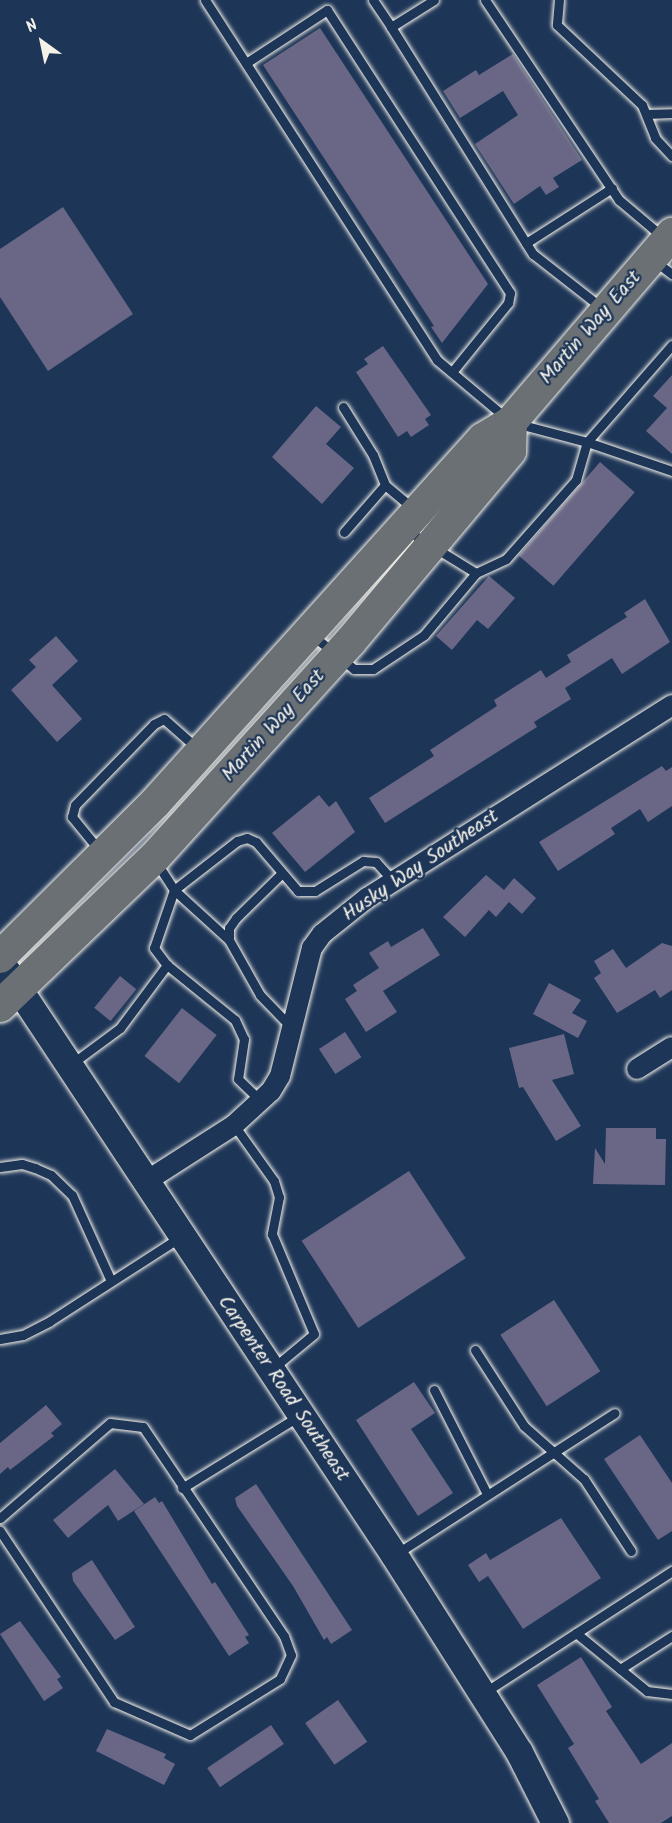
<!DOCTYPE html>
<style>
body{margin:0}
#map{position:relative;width:672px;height:1823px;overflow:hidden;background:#1d3557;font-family:Kalam,sans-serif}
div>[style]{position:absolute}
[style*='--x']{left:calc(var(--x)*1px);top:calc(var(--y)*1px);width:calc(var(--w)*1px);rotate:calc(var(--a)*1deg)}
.building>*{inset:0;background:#6a6786;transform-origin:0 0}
.roads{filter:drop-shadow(0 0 2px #f4f1e8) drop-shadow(0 0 2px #f4f1e8)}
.service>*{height:9px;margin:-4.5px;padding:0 4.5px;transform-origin:4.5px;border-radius:4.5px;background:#1d3557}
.minor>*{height:20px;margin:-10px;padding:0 10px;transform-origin:10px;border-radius:10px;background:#1d3557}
.secondary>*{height:27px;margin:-13.5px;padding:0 13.5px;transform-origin:13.5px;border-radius:13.5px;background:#1d3557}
.primary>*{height:32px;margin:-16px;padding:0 16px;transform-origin:16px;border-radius:16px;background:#6a7074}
span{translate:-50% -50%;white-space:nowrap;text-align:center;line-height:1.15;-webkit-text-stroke:4.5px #1d3557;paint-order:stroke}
.street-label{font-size:20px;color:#f4f1e8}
.north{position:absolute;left:12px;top:12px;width:60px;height:60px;-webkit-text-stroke:4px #1d3557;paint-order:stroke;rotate:327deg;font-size:16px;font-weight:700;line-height:24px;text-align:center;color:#f4f1e8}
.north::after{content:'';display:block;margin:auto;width:21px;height:27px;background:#f4f1e8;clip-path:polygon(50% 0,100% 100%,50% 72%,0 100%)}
</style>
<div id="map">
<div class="building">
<i style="clip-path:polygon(320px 28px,488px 284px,442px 343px,431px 327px,434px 326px,263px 65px)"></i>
<i style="clip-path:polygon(513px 54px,582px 160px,553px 178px,559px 187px,546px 195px,540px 186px,514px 204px,475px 144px,518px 115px,503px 91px,460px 118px,443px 91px,476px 70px,479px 75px)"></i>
<i style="clip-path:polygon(63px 207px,133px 314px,48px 371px,0 297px,0 249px)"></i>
<i style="clip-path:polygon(383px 346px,431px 415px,425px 419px,429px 425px,411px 437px,407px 431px,398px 437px,356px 372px,368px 364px,364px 359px)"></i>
<i style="clip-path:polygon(672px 375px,672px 454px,646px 431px,667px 408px,653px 396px)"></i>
<i style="clip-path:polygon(316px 406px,341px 427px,326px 444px,354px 468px,322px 504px,272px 457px)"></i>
<i style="left:600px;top:462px;width:46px;height:124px;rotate:41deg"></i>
<i style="clip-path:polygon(489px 576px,515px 598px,488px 629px,477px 620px,452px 650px,436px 636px)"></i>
<i style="clip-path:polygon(645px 599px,670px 642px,622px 674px,612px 658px,565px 688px,571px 699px,534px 722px,537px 727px,385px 823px,369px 798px,434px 756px,430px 750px,497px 706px,494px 700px,541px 670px,546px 678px,571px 662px,567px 655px,627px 617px,624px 613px)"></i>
<i style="clip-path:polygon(56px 636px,78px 661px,52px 685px,82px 719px,57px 742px,11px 690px,36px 667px,29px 660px)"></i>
<i style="clip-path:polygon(662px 766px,666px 771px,672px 767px,672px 806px,648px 822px,640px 809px,611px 828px,615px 834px,558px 871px,539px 842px)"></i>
<i style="clip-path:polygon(319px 795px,329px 807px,336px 801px,355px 832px,305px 872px,272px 833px)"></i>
<i style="clip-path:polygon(486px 875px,504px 890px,514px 878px,536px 898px,522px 914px,509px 902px,496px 917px,489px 910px,465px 937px,443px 917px)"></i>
<i style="clip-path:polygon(423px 928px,440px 955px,383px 991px,397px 1012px,366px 1032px,345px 999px,357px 991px,353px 985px,379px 968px,369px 953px,388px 941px,391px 947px)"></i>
<i style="clip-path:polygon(662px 943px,672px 946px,672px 990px,660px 998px,655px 990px,617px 1013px,594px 978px,601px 973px,594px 961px,613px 949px,626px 968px)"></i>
<i style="left:120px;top:976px;width:21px;height:41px;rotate:39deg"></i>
<i style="clip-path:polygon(549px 983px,581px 1000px,572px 1013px,587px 1021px,578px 1038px,533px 1014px)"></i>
<i style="left:182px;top:1008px;width:44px;height:61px;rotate:38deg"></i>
<i style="left:345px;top:1032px;width:30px;height:31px;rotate:57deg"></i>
<i style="clip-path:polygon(564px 1034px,574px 1074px,552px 1080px,581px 1126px,556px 1141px,523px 1087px,519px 1088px,509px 1048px)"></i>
<i style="clip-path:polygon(606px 1128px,656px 1128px,656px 1139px,666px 1139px,665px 1185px,593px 1184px,595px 1148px,605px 1164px)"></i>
<i style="left:409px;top:1171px;width:104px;height:128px;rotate:57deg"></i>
<i style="left:554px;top:1300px;width:85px;height:64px;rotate:57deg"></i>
<i style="clip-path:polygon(414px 1382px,435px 1413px,411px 1429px,453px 1493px,418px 1516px,356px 1420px)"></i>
<i style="clip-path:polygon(46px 1405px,62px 1424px,51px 1433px,54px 1436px,10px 1470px,8px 1467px,0 1474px,0 1443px)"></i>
<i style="clip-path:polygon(640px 1435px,672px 1483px,672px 1531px,658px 1540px,604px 1459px)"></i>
<i style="clip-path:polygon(115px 1469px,144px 1504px,118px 1521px,108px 1505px,68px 1538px,53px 1520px)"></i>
<i style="clip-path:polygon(256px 1484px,352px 1630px,331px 1644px,327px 1637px,324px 1640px,293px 1586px,237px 1506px,235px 1498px)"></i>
<i style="clip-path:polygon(155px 1497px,159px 1503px,162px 1501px,212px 1584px,215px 1582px,249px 1635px,245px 1637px,249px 1643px,229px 1656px,134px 1511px)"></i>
<i style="clip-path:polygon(561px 1518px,601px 1578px,523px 1629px,488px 1576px,479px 1582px,468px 1565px,486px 1553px,490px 1560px)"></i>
<i style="clip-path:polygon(92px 1560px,135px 1627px,115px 1640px,73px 1581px,72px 1573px)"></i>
<i style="clip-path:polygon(20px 1621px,61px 1677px,57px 1679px,63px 1688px,44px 1701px,0 1634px)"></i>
<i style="clip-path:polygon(581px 1657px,612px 1707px,606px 1711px,641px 1764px,672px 1743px,672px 1816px,661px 1823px,609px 1823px,595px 1801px,599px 1799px,568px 1748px,574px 1744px,537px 1685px)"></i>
<i style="left:338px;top:1700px;width:51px;height:40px;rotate:55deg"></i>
<i style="left:271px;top:1725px;width:23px;height:77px;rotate:56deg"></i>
<i style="clip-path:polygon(107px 1729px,166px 1754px,164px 1758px,175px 1764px,164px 1785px,96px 1751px)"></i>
</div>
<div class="roads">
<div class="service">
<i style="--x:205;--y:0;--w:428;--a:57.2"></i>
<i style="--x:437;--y:360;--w:97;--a:40"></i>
<i style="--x:511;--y:422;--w:79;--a:14.7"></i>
<i style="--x:587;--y:442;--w:90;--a:18.8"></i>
<i style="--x:373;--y:0;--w:32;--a:56"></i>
<i style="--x:434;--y:0;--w:51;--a:147.9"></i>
<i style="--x:391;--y:27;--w:268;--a:58"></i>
<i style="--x:533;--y:254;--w:88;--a:38"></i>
<i style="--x:485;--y:0;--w:241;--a:56.2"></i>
<i style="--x:619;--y:200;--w:57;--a:40.1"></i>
<i style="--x:559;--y:0;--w:25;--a:95"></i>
<i style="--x:557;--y:25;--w:117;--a:43.3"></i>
<i style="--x:642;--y:105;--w:35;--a:68"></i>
<i style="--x:655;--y:138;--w:25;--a:47"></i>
<i style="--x:246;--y:63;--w:97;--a:-33.2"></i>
<i style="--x:327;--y:10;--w:337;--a:57.1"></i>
<i style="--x:510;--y:293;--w:10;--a:101"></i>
<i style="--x:508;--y:303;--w:89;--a:129.1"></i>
<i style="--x:647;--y:114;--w:25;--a:-2"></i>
<i style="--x:526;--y:243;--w:102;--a:-32.6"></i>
<i style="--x:656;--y:262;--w:20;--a:37"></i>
<i style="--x:343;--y:407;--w:57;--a:58"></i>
<i style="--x:373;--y:455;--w:32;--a:68"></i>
<i style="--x:385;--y:485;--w:39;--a:40"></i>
<i style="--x:406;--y:530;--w:82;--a:31.6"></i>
<i style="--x:476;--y:573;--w:33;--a:-25"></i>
<i style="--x:506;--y:559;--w:106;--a:-48.5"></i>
<i style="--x:576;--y:480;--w:40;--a:-74"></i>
<i style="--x:587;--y:442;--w:129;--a:-48.8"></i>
<i style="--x:344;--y:532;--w:62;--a:-48.9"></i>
<i style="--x:312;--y:635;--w:54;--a:39"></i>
<i style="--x:354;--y:669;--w:19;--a:0"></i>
<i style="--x:373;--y:669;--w:61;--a:-33.7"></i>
<i style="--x:424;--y:635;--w:81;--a:-50"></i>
<i style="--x:99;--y:850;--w:43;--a:-129.3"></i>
<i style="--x:72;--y:817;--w:12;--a:-76"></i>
<i style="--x:75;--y:805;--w:113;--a:-45.7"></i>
<i style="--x:154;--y:724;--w:11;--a:-27"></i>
<i style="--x:164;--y:719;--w:45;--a:41.4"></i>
<i style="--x:156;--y:862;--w:33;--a:57"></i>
<i style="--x:174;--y:890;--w:61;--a:109"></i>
<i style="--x:154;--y:948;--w:21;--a:53"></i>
<i style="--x:167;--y:965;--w:87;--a:39"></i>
<i style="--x:235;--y:1020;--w:21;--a:65"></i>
<i style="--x:244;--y:1039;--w:40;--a:98.5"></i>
<i style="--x:238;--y:1079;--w:32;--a:44"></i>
<i style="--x:281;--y:874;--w:63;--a:135.6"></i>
<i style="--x:236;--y:918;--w:12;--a:125"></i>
<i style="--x:229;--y:928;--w:12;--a:90"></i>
<i style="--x:229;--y:940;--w:63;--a:60.6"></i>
<i style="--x:260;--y:995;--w:45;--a:45.9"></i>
<i style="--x:229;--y:940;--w:74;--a:-137.7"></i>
<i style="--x:174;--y:890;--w:80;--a:-37.9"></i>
<i style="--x:237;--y:841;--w:10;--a:-17"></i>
<i style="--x:247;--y:838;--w:10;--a:24"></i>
<i style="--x:256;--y:842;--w:65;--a:49.4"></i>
<i style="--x:298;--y:891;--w:17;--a:0"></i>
<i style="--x:315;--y:891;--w:57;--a:-32"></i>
<i style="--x:363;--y:861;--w:13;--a:4"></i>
<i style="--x:376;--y:862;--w:25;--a:48"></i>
<i style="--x:70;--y:1065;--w:62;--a:-36.5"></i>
<i style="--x:120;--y:1028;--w:79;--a:-53.3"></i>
<i style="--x:234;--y:1125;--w:69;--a:54.5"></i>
<i style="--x:274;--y:1181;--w:17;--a:73"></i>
<i style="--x:279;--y:1197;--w:38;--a:101"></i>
<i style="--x:272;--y:1234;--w:108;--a:67.2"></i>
<i style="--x:314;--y:1334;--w:53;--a:140.3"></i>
<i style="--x:0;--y:1167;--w:22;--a:-8"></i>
<i style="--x:22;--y:1164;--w:14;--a:17"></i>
<i style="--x:35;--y:1168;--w:17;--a:24"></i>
<i style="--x:51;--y:1175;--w:29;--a:44"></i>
<i style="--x:72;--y:1195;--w:94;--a:65.6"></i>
<i style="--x:0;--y:1339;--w:23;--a:-10"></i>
<i style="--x:23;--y:1335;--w:30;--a:-27"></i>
<i style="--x:50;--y:1321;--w:153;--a:-32.8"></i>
<i style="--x:475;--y:1350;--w:90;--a:57.2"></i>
<i style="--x:524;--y:1426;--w:80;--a:41.5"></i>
<i style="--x:584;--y:1479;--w:86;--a:56.9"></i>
<i style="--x:434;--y:1390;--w:117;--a:63"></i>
<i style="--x:182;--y:1488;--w:137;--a:-31.6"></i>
<i style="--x:0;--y:1518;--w:145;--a:-40.8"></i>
<i style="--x:110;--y:1423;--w:33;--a:7"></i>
<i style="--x:143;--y:1427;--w:252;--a:56"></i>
<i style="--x:284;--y:1636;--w:20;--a:70"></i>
<i style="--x:291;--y:1655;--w:26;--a:115"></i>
<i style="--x:280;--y:1679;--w:106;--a:148.1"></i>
<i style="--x:190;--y:1735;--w:83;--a:-156.5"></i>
<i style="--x:114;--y:1702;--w:206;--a:-123.7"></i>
<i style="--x:396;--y:1554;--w:260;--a:-32.8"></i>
<i style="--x:576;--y:1633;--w:92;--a:39.2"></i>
<i style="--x:647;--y:1691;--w:25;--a:7"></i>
<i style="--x:620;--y:1669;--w:62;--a:-32.4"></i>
<i style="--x:485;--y:1692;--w:223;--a:-32.9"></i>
</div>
<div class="minor">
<i style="--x:637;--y:1069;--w:41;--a:-32.2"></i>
<i style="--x:145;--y:1182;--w:106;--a:-32.6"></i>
<i style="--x:234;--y:1125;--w:50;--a:-42.6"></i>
<i style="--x:271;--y:1091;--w:17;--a:-59"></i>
<i style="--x:280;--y:1076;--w:132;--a:-76"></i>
<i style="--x:312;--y:948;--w:17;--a:-54"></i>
<i style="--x:322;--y:934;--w:58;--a:-38.7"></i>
<i style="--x:367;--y:898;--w:361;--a:-32.3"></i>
</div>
<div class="secondary">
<i style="--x:0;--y:961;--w:713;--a:56.44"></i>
<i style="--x:394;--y:1555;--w:233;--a:57.6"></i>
<i style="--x:519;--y:1752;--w:80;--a:63.1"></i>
</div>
<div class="primary">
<i style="--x:0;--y:957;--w:218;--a:-44.8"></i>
<i style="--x:155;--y:803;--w:490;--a:-48"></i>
<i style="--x:483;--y:439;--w:33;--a:-31"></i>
<i style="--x:511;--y:422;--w:248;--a:-49.4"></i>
<i style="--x:0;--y:1006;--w:214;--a:-43.9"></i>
<i style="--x:154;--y:858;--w:292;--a:-47.8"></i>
<i style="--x:350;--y:642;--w:249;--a:-50"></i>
<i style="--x:510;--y:451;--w:29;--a:-88"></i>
</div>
</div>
<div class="street-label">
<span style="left:591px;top:328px;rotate:-49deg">Martin Way East</span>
<span style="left:274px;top:726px;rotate:-48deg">Martin Way East</span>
<span style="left:421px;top:866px;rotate:-34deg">Husky Way Southeast</span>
<span style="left:283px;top:1389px;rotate:56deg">Carpenter Road Southeast</span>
</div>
<div class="north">N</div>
</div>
